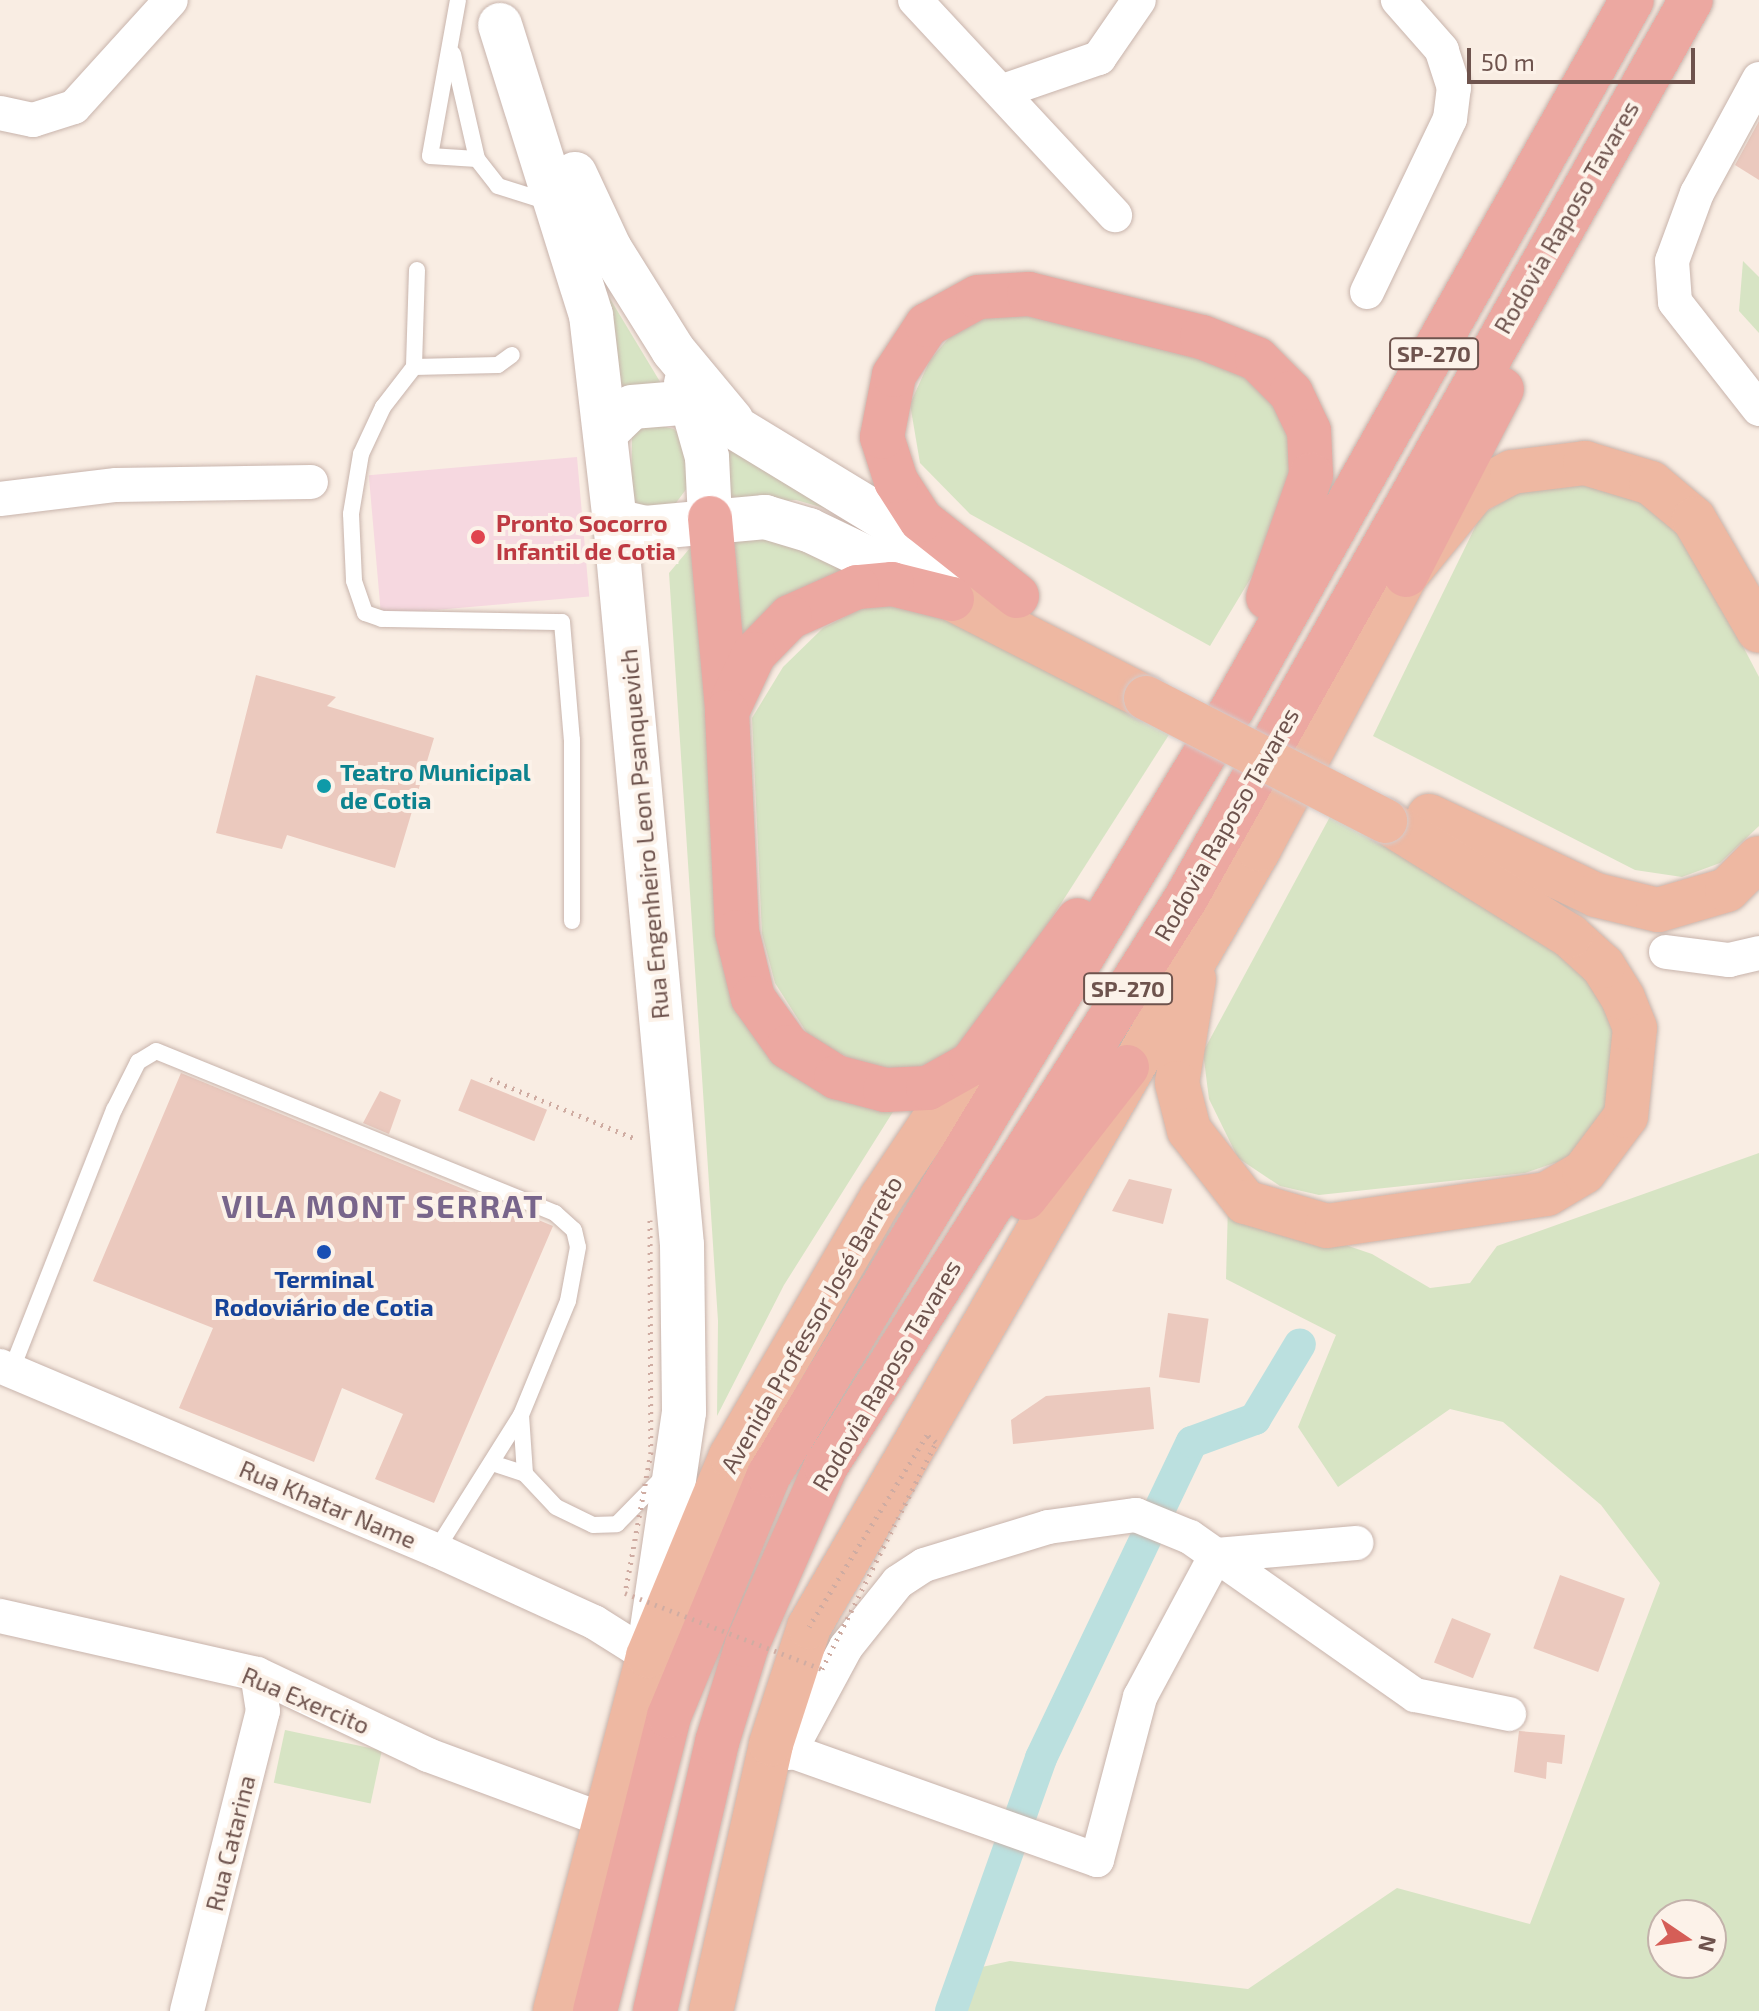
<!DOCTYPE html>
<meta charset="utf-8">
<style>
body{margin:0}
#map{position:relative;width:1759px;height:2011px;overflow:hidden;background:#f9ede3;font-family:"Exo 2",sans-serif}
div>[style]{position:absolute}
[style*='--x']{left:calc(var(--x)*1px);top:calc(var(--y)*1px);width:calc(var(--w)*1px);rotate:calc(var(--a)*1deg)}
.medical>*{inset:0;background:#f6d8e0;transform-origin:0 0}
.green>*{inset:0;background:#d7e4c4;transform-origin:0 0}
.canal>*{height:32px;margin:-16px;padding:0 16px;transform-origin:16px;border-radius:16px;background:#bbe0df}
.building>*{inset:0;background:#ebc9be;transform-origin:0 0}
.path>*{height:5px;margin-top:-2.5px;transform-origin:0;background:repeating-linear-gradient(90deg,#cfaca2 0 2px,transparent 0 8px)}
.roads{filter:drop-shadow(0 0 2px #c8b4ac) drop-shadow(0 0 2px #c8b4ac)}
.service>*{height:16px;margin:-8px;padding:0 8px;transform-origin:8px;border-radius:8px;background:#fff}
.minor>*{height:34px;margin:-17px;padding:0 17px;transform-origin:17px;border-radius:17px;background:#fff}
.secondary>*{height:44px;margin:-22px;padding:0 22px;transform-origin:22px;border-radius:22px;background:#fff}
.trunk>*{height:44px;margin:-22px;padding:0 22px;transform-origin:22px;border-radius:22px;background:#eeb8a2}
.motorway>*{height:44px;margin:-22px;padding:0 22px;transform-origin:22px;border-radius:22px;background:#eca8a1}
.path-bridge>*{height:5px;margin-top:-2.5px;transform-origin:0;background:repeating-linear-gradient(90deg,#cfaca2 0 2px,transparent 0 8px)}
.bridges{filter:drop-shadow(0 0 2px #d4cbca) drop-shadow(0 0 2px #d4cbca)}
.trunk-bridge>*{height:44px;margin:-22px;padding:0 22px;transform-origin:22px;border-radius:22px;background:#eeb8a2}
.dots>*{width:22px;height:22px;translate:-50% -50%;box-sizing:border-box;border:4px solid #fcf2e9;border-radius:50%}
span{translate:-50% -50%;white-space:nowrap;text-align:center;line-height:1.15;-webkit-text-stroke:8px #fcf2e9;paint-order:stroke}
.shield-label span{padding:2px 6px;background:#fcf2e9;border:2px solid;border-radius:6px;-webkit-text-stroke-width:0}
.shield-label{font-size:22px;color:#6e534d;font-weight:700}
.street-label{font-size:24px;color:#6e534d}
.health-label{font-size:24px;color:#be3a42;font-weight:700}
.left{translate:0 -50%;text-align:left}
.culture-label{font-size:24px;color:#0d838f;font-weight:700}
.transit-label{font-size:24px;color:#164399;font-weight:700}
.district-label{font-size:32px;color:#78658b;font-weight:700;letter-spacing:2px}
.north{position:absolute;left:1647px;top:1899px;width:80px;height:80px;box-sizing:border-box;background:#fcf2e9;border:2px solid #c3b2ab;border-radius:50%;rotate:103deg;font-size:22px;font-weight:700;line-height:32px;text-align:center;color:#6e534d}
.north::after{content:'';display:block;margin:auto;width:28px;height:36px;background:#d55e57;clip-path:polygon(50% 0,100% 100%,50% 72%,0 100%)}
.scale{position:absolute;left:1467px;top:48px;width:228px;height:36px;box-sizing:border-box;border:4px solid #6e534d;border-top:0;padding-left:10px;font-size:24px;line-height:28px;white-space:nowrap;color:#6e534d;-webkit-text-stroke:6px #fcf2e9;paint-order:stroke}
</style>
<div id="map">
<div class="medical">
<i style="left:577px;top:457px;width:140px;height:209px;rotate:85deg"></i>
</div>
<div class="green">
<i style="clip-path:polygon(1743px 261px,1759px 277px,1759px 333px,1739px 311px)"></i>
<i style="clip-path:polygon(609px 297px,665px 390px,622px 388px)"></i>
<i style="clip-path:polygon(1033px 309px,1246px 368px,1277px 396px,1293px 436px,1288px 489px,1264px 556px,1210px 646px,970px 514px,920px 463px,910px 404px,930px 360px,953px 333px,988px 316px)"></i>
<i style="clip-path:polygon(648px 423px,674px 429px,684px 440px,690px 484px,670px 511px,631px 510px,632px 435px)"></i>
<i style="clip-path:polygon(727px 432px,849px 515px,796px 500px,731px 505px)"></i>
<i style="clip-path:polygon(1532px 484px,1627px 485px,1675px 516px,1759px 677px,1759px 826px,1720px 863px,1682px 877px,1635px 870px,1373px 736px,1481px 515px)"></i>
<i style="clip-path:polygon(751px 528px,886px 576px,736px 661px,727px 536px)"></i>
<i style="clip-path:polygon(695px 542px,722px 964px,753px 1027px,896px 1107px,784px 1285px,717px 1416px,718px 1321px,669px 573px)"></i>
<i style="clip-path:polygon(876px 601px,949px 613px,1172px 730px,961px 1060px,914px 1073px,863px 1064px,812px 1041px,775px 983px,762px 934px,752px 718px,783px 667px,823px 628px)"></i>
<i style="clip-path:polygon(1332px 813px,1601px 974px,1622px 1010px,1622px 1095px,1578px 1155px,1525px 1173px,1319px 1195px,1280px 1186px,1238px 1158px,1209px 1099px,1203px 1052px)"></i>
<i style="clip-path:polygon(evenodd,1759px 1153px,1759px 2011px,951px 2011px,963px 1971px,1010px 1961px,1248px 1989px,1397px 1888px,1530px 1924px,1660px 1583px,1601px 1505px,1503px 1422px,1450px 1409px,1338px 1487px,1298px 1427px,1336px 1335px,1226px 1279px,1228px 1205px,1372px 1254px,1430px 1288px,1470px 1283px,1497px 1246px,1759px 1153px,1663px 1915px,1711px 1915px,1711px 1963px,1663px 1963px,1663px 1915px)"></i>
<i style="left:285px;top:1730px;width:99px;height:54px;rotate:12deg"></i>
</div>
<div class="canal">
<i style="--x:951;--y:2011;--w:269;--a:-70.4"></i>
<i style="--x:1041;--y:1758;--w:350;--a:-64.5"></i>
<i style="--x:1192;--y:1442;--w:67;--a:-20.1"></i>
<i style="--x:1255;--y:1419;--w:87;--a:-59"></i>
</div>
<div class="building">
<i style="clip-path:polygon(1759px 121px,1759px 180px,1735px 165px)"></i>
<i style="clip-path:polygon(256px 675px,336px 697px,327px 706px,434px 738px,395px 868px,287px 835px,282px 849px,216px 833px)"></i>
<i style="clip-path:polygon(181px 1073px,553px 1226px,434px 1503px,375px 1479px,403px 1414px,342px 1388px,314px 1462px,179px 1408px,213px 1328px,93px 1281px)"></i>
<i style="left:471px;top:1079px;width:82px;height:34px;rotate:22deg"></i>
<i style="clip-path:polygon(380px 1091px,401px 1100px,389px 1134px,363px 1123px)"></i>
<i style="clip-path:polygon(1129px 1179px,1172px 1189px,1163px 1224px,1112px 1211px)"></i>
<i style="left:1168px;top:1313px;width:41px;height:65px;rotate:8deg"></i>
<i style="clip-path:polygon(1150px 1387px,1154px 1429px,1013px 1444px,1011px 1420px,1046px 1396px)"></i>
<i style="left:1560px;top:1575px;width:69px;height:78px;rotate:20deg"></i>
<i style="left:1452px;top:1618px;width:42px;height:48px;rotate:22deg"></i>
<i style="clip-path:polygon(1519px 1731px,1565px 1735px,1562px 1764px,1547px 1762px,1546px 1779px,1514px 1772px)"></i>
</div>
<div class="path">
<i style="--x:490;--y:1079;--w:156;--a:22.3"></i>
</div>
<div class="roads">
<div class="service">
<i style="--x:458;--y:0;--w:158;--a:100.2"></i>
<i style="--x:430;--y:156;--w:47;--a:3.7"></i>
<i style="--x:453;--y:54;--w:108;--a:77.1"></i>
<i style="--x:477;--y:159;--w:34;--a:52"></i>
<i style="--x:498;--y:186;--w:57;--a:17.5"></i>
<i style="--x:417;--y:270;--w:97;--a:91.8"></i>
<i style="--x:414;--y:367;--w:84;--a:-1.4"></i>
<i style="--x:498;--y:365;--w:17;--a:-36"></i>
<i style="--x:414;--y:367;--w:51;--a:127.8"></i>
<i style="--x:383;--y:407;--w:52;--a:115.1"></i>
<i style="--x:361;--y:454;--w:61;--a:99.5"></i>
<i style="--x:351;--y:514;--w:67;--a:87.4"></i>
<i style="--x:354;--y:581;--w:34;--a:71"></i>
<i style="--x:365;--y:613;--w:18;--a:19"></i>
<i style="--x:382;--y:619;--w:180;--a:1"></i>
<i style="--x:562;--y:622;--w:118;--a:85.2"></i>
<i style="--x:572;--y:740;--w:181;--a:90"></i>
<i style="--x:11;--y:1371;--w:281;--a:-68.5"></i>
<i style="--x:114;--y:1110;--w:54;--a:-63.4"></i>
<i style="--x:138;--y:1062;--w:21;--a:-31"></i>
<i style="--x:156;--y:1051;--w:431;--a:22.1"></i>
<i style="--x:555;--y:1213;--w:25;--a:42"></i>
<i style="--x:574;--y:1230;--w:17;--a:77"></i>
<i style="--x:578;--y:1247;--w:55;--a:100.5"></i>
<i style="--x:568;--y:1301;--w:123;--a:112.4"></i>
<i style="--x:521;--y:1415;--w:160;--a:122.2"></i>
<i style="--x:521;--y:1415;--w:59;--a:86.1"></i>
<i style="--x:525;--y:1474;--w:45;--a:46.8"></i>
<i style="--x:556;--y:1507;--w:41;--a:25.9"></i>
<i style="--x:593;--y:1525;--w:24;--a:-2"></i>
<i style="--x:617;--y:1524;--w:64;--a:-45.6"></i>
<i style="--x:492;--y:1463;--w:35;--a:18"></i>
</div>
<div class="minor">
<i style="--x:915;--y:0;--w:294;--a:47.1"></i>
<i style="--x:1759;--y:79;--w:130;--a:118.5"></i>
<i style="--x:1697;--y:193;--w:72;--a:110.2"></i>
<i style="--x:1672;--y:261;--w:41;--a:85.8"></i>
<i style="--x:1675;--y:302;--w:136;--a:51.9"></i>
<i style="--x:1003;--y:91;--w:102;--a:-19"></i>
<i style="--x:1099;--y:58;--w:70;--a:-55.4"></i>
<i style="--x:0;--y:113;--w:34;--a:12"></i>
<i style="--x:33;--y:120;--w:43;--a:-17.6"></i>
<i style="--x:74;--y:107;--w:144;--a:-47.8"></i>
<i style="--x:1367;--y:292;--w:192;--a:-64.4"></i>
<i style="--x:1450;--y:119;--w:31;--a:-83"></i>
<i style="--x:1454;--y:88;--w:40;--a:-108"></i>
<i style="--x:1442;--y:50;--w:67;--a:-131.3"></i>
<i style="--x:0;--y:499;--w:117;--a:-6.9"></i>
<i style="--x:116;--y:485;--w:195;--a:-0.9"></i>
<i style="--x:1666;--y:952;--w:64;--a:7.2"></i>
<i style="--x:1729;--y:960;--w:31;--a:-13"></i>
<i style="--x:0;--y:1366;--w:473;--a:22.9"></i>
<i style="--x:436;--y:1550;--w:174;--a:24.5"></i>
<i style="--x:594;--y:1622;--w:64;--a:32.2"></i>
<i style="--x:0;--y:1616;--w:263;--a:12.7"></i>
<i style="--x:257;--y:1674;--w:189;--a:25.3"></i>
<i style="--x:428;--y:1755;--w:184;--a:20.3"></i>
<i style="--x:771;--y:1744;--w:346;--a:19.6"></i>
<i style="--x:1097;--y:1860;--w:169;--a:-75.2"></i>
<i style="--x:1140;--y:1697;--w:161;--a:-61.8"></i>
<i style="--x:1216;--y:1555;--w:141;--a:-4.9"></i>
<i style="--x:789;--y:1753;--w:120;--a:-61.7"></i>
<i style="--x:846;--y:1647;--w:83;--a:-51.3"></i>
<i style="--x:898;--y:1582;--w:31;--a:-33"></i>
<i style="--x:924;--y:1565;--w:130;--a:-17"></i>
<i style="--x:1048;--y:1527;--w:89;--a:-7.8"></i>
<i style="--x:1136;--y:1515;--w:58;--a:22.2"></i>
<i style="--x:1190;--y:1537;--w:275;--a:35.1"></i>
<i style="--x:1415;--y:1695;--w:96;--a:11.4"></i>
<i style="--x:187;--y:2011;--w:309;--a:-75.8"></i>
<i style="--x:263;--y:1711;--w:37;--a:-99"></i>
</div>
<div class="secondary">
<i style="--x:500;--y:25;--w:304;--a:72.6"></i>
<i style="--x:591;--y:315;--w:207;--a:83.4"></i>
<i style="--x:615;--y:521;--w:727;--a:84.71"></i>
<i style="--x:682;--y:1245;--w:167;--a:89.3"></i>
<i style="--x:684;--y:1412;--w:219;--a:98.4"></i>
<i style="--x:575;--y:174;--w:83;--a:65"></i>
<i style="--x:610;--y:249;--w:119;--a:58"></i>
<i style="--x:673;--y:350;--w:92;--a:50.3"></i>
<i style="--x:686;--y:383;--w:77;--a:74.2"></i>
<i style="--x:707;--y:457;--w:61;--a:87.2"></i>
<i style="--x:605;--y:433;--w:37;--a:-44"></i>
<i style="--x:632;--y:407;--w:61;--a:-4.7"></i>
<i style="--x:693;--y:402;--w:306;--a:31.3"></i>
<i style="--x:615;--y:521;--w:31;--a:13"></i>
<i style="--x:645;--y:528;--w:121;--a:-5.2"></i>
<i style="--x:765;--y:517;--w:46;--a:16.5"></i>
<i style="--x:809;--y:530;--w:136;--a:25.6"></i>
</div>
<div class="trunk">
<i style="--x:952;--y:599;--w:218;--a:27"></i>
<i style="--x:1429;--y:816;--w:185;--a:25.3"></i>
<i style="--x:1596;--y:895;--w:64;--a:13.6"></i>
<i style="--x:1658;--y:910;--w:72;--a:-16.2"></i>
<i style="--x:1727;--y:890;--w:45;--a:-45"></i>
<i style="--x:1194;--y:979;--w:105;--a:99.3"></i>
<i style="--x:1177;--y:1083;--w:49;--a:75.7"></i>
<i style="--x:1189;--y:1130;--w:91;--a:52.1"></i>
<i style="--x:1245;--y:1202;--w:85;--a:16.3"></i>
<i style="--x:1327;--y:1226;--w:222;--a:-8.3"></i>
<i style="--x:1547;--y:1194;--w:43;--a:-30.7"></i>
<i style="--x:1584;--y:1172;--w:70;--a:-53.1"></i>
<i style="--x:1626;--y:1116;--w:88;--a:-84.2"></i>
<i style="--x:1635;--y:1028;--w:32;--a:-112"></i>
<i style="--x:1623;--y:998;--w:38;--a:-122"></i>
<i style="--x:1603;--y:966;--w:45;--a:-137.7"></i>
<i style="--x:1570;--y:936;--w:218;--a:-148.1"></i>
<i style="--x:555;--y:2011;--w:367;--a:-75.3"></i>
<i style="--x:648;--y:1656;--w:217;--a:-67.5"></i>
<i style="--x:731;--y:1456;--w:300;--a:-59.8"></i>
<i style="--x:882;--y:1197;--w:160;--a:-56.2"></i>
<i style="--x:711;--y:2011;--w:274;--a:-77.3"></i>
<i style="--x:771;--y:1744;--w:123;--a:-72"></i>
<i style="--x:809;--y:1627;--w:899;--a:-59.95"></i>
<i style="--x:1259;--y:849;--w:311;--a:-61.8"></i>
<i style="--x:1406;--y:575;--w:107;--a:-50.7"></i>
<i style="--x:1474;--y:492;--w:43;--a:-27.8"></i>
<i style="--x:1512;--y:472;--w:74;--a:-7"></i>
<i style="--x:1585;--y:463;--w:69;--a:16.9"></i>
<i style="--x:1651;--y:483;--w:56;--a:39.9"></i>
<i style="--x:1694;--y:519;--w:129;--a:59.9"></i>
</div>
<div class="motorway">
<i style="--x:710;--y:518;--w:192;--a:84.9"></i>
<i style="--x:1406;--y:575;--w:209;--a:-62.7"></i>
<i style="--x:1017;--y:596;--w:122;--a:-141.6"></i>
<i style="--x:921;--y:520;--w:46;--a:-122.7"></i>
<i style="--x:896;--y:481;--w:46;--a:-107.7"></i>
<i style="--x:882;--y:437;--w:63;--a:-79"></i>
<i style="--x:894;--y:375;--w:60;--a:-56.6"></i>
<i style="--x:927;--y:325;--w:58;--a:-28.8"></i>
<i style="--x:978;--y:297;--w:51;--a:-3.4"></i>
<i style="--x:1029;--y:294;--w:178;--a:14"></i>
<i style="--x:1202;--y:337;--w:59;--a:21.8"></i>
<i style="--x:1257;--y:359;--w:48;--a:45"></i>
<i style="--x:1291;--y:393;--w:42;--a:64.7"></i>
<i style="--x:1309;--y:431;--w:44;--a:87.4"></i>
<i style="--x:1311;--y:475;--w:130;--a:109.3"></i>
<i style="--x:952;--y:599;--w:62;--a:-166"></i>
<i style="--x:892;--y:584;--w:35;--a:175"></i>
<i style="--x:857;--y:587;--w:73;--a:155.9"></i>
<i style="--x:790;--y:617;--w:52;--a:134.2"></i>
<i style="--x:754;--y:654;--w:64;--a:115"></i>
<i style="--x:727;--y:712;--w:220;--a:87.4"></i>
<i style="--x:737;--y:932;--w:68;--a:76.4"></i>
<i style="--x:753;--y:998;--w:60;--a:54.5"></i>
<i style="--x:788;--y:1047;--w:57;--a:32"></i>
<i style="--x:836;--y:1077;--w:51;--a:14.9"></i>
<i style="--x:885;--y:1090;--w:43;--a:-2.7"></i>
<i style="--x:928;--y:1088;--w:49;--a:-29.2"></i>
<i style="--x:971;--y:1064;--w:179;--a:-53.4"></i>
<i style="--x:1025;--y:1198;--w:166;--a:-52.1"></i>
<i style="--x:595;--y:2011;--w:304;--a:-75.9"></i>
<i style="--x:669;--y:1716;--w:261;--a:-67.5"></i>
<i style="--x:769;--y:1475;--w:899;--a:-58.84"></i>
<i style="--x:1234;--y:706;--w:810;--a:-60.59"></i>
<i style="--x:655;--y:2011;--w:276;--a:-77"></i>
<i style="--x:717;--y:1742;--w:102;--a:-72.8"></i>
<i style="--x:747;--y:1645;--w:196;--a:-66.2"></i>
<i style="--x:826;--y:1466;--w:672;--a:-57.63"></i>
<i style="--x:1186;--y:898;--w:1030;--a:-60.65"></i>
</div>
</div>
<div class="path-bridge">
<i style="--x:650;--y:1220;--w:232;--a:89.8"></i>
<i style="--x:651;--y:1452;--w:143;--a:100.4"></i>
<i style="--x:625;--y:1593;--w:211;--a:21.1"></i>
<i style="--x:822;--y:1669;--w:254;--a:-63.3"></i>
<i style="--x:936;--y:1442;--w:11;--a:-142"></i>
<i style="--x:927;--y:1435;--w:225;--a:121.6"></i>
</div>
<div class="bridges">
<div class="trunk-bridge">
<i style="--x:1146;--y:698;--w:269;--a:27.2"></i>
</div>
</div>
<div class="dots">
<i style="left:478px;top:537px;background:#e0444e"></i>
<i style="left:324px;top:786px;background:#0f9aa8"></i>
<i style="left:324px;top:1252px;background:#1a4fb4"></i>
</div>
<div class="shield-label">
<span style="left:1434px;top:354px">SP-270</span>
<span style="left:1128px;top:989px">SP-270</span>
</div>
<div class="street-label">
<span style="left:1566px;top:217px;rotate:-60deg">Rodovia Raposo Tavares</span>
<span style="left:1226px;top:824px;rotate:-60deg">Rodovia Raposo Tavares</span>
<span style="left:644px;top:834px;rotate:-95deg">Rua Engenheiro Leon Psanquevich</span>
<span style="left:811px;top:1324px;rotate:-60deg">Avenida Professor José Barreto</span>
<span style="left:886px;top:1375px;rotate:-59deg">Rodovia Raposo Tavares</span>
<span style="left:328px;top:1504px;rotate:23deg">Rua Khatar Name</span>
<span style="left:306px;top:1700px;rotate:23deg">Rua Exercito</span>
<span style="left:230px;top:1843px;rotate:-76deg">Rua Catarina</span>
</div>
<div class="health-label">
<span class="left" style="left:496px;top:537px">Pronto Socorro<br>Infantil de Cotia</span>
</div>
<div class="culture-label">
<span class="left" style="left:340px;top:786px">Teatro Municipal<br>de Cotia</span>
</div>
<div class="transit-label">
<span style="left:324px;top:1293px">Terminal<br>Rodoviário de Cotia</span>
</div>
<div class="district-label">
<span style="left:383px;top:1205px">VILA MONT SERRAT</span>
</div>
<div class="north">N</div>
<div class="scale">50 m</div>
</div>
